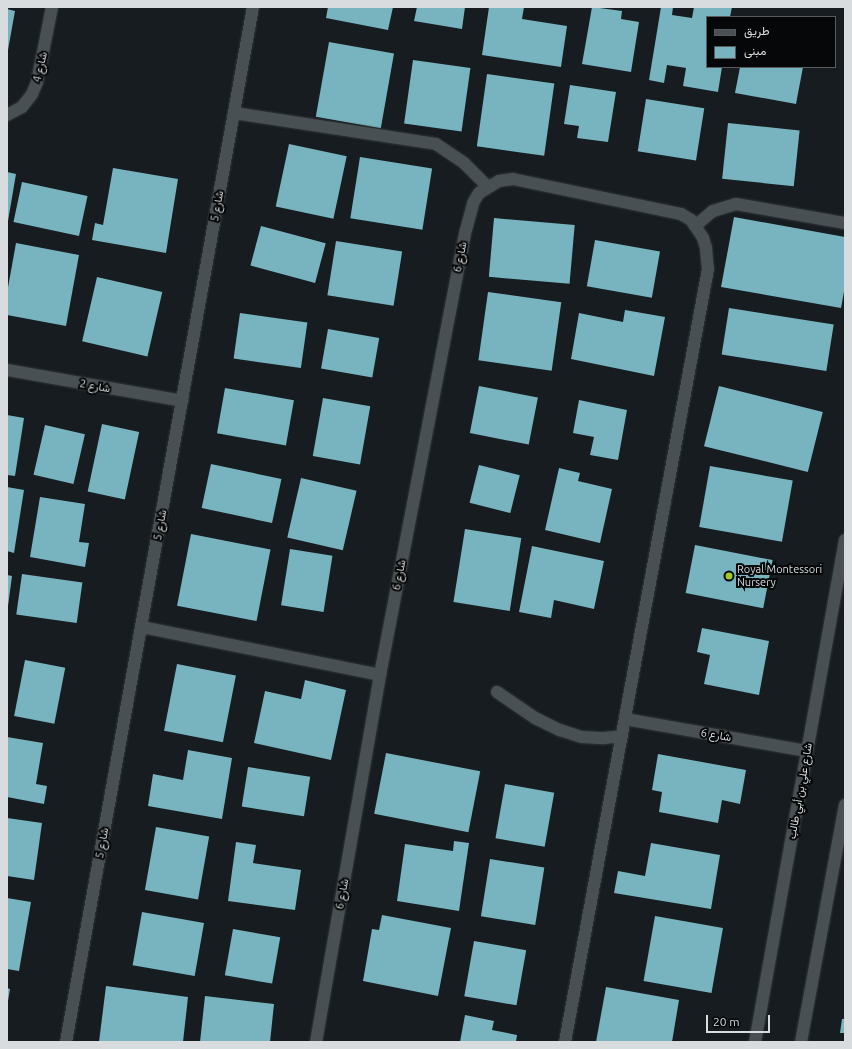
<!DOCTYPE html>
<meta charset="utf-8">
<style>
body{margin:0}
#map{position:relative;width:852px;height:1049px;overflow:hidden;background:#161c20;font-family:Ubuntu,Vazirmatn,sans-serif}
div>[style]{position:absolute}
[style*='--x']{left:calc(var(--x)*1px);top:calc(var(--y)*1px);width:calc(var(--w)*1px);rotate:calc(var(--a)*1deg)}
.building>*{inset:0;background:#77b4bf;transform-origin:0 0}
.roads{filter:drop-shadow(0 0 1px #323638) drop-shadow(0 0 1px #323638)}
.lane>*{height:12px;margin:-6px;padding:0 6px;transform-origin:6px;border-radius:6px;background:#495054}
.street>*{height:12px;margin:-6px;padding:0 6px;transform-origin:6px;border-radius:6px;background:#495054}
.secondary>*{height:12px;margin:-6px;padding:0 6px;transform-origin:6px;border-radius:6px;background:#495054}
.dots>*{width:11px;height:11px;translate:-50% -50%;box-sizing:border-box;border:2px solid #050708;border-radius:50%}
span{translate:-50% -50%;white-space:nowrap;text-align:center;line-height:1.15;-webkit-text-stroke:4px #050708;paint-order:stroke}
.street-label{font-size:11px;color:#d8dcde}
.poi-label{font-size:11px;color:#d8dcde}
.left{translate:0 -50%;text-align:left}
.frame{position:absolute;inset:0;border:8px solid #d8dcde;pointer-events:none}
.legend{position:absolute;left:706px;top:16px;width:130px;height:52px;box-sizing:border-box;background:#050708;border:1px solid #595c5e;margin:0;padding:5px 7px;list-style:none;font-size:12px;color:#d8dcde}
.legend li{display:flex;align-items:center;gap:8px;height:20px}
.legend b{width:20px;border:1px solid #595c5e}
.scale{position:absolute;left:706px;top:1015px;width:64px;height:18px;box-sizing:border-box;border:2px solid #d8dcde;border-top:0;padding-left:5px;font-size:12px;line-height:14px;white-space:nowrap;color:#d8dcde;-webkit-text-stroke:3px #050708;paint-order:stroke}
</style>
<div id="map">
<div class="building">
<i style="clip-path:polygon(328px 7px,393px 7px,388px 30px,326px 18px)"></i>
<i style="clip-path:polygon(417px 7px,465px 7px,462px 29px,414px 21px)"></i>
<i style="clip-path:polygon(489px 7px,524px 7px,522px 19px,567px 26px,561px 67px,482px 55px)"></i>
<i style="clip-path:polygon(592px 7px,622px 11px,621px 19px,639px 22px,631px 72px,582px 64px)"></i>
<i style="clip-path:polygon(661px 7px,673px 7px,672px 15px,692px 18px,694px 7px,732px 7px,730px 17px,707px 17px,707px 67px,722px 67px,718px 92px,683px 86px,686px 68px,667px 65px,664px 83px,649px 80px)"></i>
<i style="clip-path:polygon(7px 9px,15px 11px,8px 50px,7px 50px)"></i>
<i style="left:329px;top:42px;width:66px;height:76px;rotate:10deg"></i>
<i style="left:413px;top:60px;width:58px;height:64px;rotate:8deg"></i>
<i style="clip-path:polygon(740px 67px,803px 67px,796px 104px,735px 93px)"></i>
<i style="left:487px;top:74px;width:68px;height:73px;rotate:8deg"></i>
<i style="clip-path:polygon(570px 85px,616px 92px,608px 142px,577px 138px,579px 126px,564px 124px)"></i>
<i style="left:646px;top:99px;width:59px;height:53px;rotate:9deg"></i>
<i style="left:728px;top:123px;width:72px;height:56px;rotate:6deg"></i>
<i style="left:289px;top:144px;width:59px;height:64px;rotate:12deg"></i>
<i style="left:360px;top:157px;width:73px;height:62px;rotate:9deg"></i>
<i style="clip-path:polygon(113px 168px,178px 179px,166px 253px,92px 240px,95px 223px,103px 225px)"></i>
<i style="clip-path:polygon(7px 172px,16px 174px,8px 221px,7px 221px)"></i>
<i style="left:22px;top:182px;width:67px;height:41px;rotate:12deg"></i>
<i style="clip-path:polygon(734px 217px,845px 237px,845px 286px,841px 308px,721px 287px)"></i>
<i style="left:494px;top:218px;width:81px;height:59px;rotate:5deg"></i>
<i style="left:261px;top:226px;width:67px;height:41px;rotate:15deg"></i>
<i style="left:595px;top:240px;width:66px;height:47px;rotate:10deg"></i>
<i style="left:336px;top:241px;width:67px;height:55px;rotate:9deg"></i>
<i style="clip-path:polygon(16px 243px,79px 255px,66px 326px,7px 315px,7px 293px)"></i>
<i style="left:97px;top:277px;width:67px;height:66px;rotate:13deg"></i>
<i style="left:488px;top:292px;width:74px;height:69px;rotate:8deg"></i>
<i style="left:729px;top:308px;width:106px;height:47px;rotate:9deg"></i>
<i style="clip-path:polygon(625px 310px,665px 317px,654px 376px,571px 359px,579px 313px,623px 322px)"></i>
<i style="left:240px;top:313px;width:68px;height:46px;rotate:8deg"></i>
<i style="left:328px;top:329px;width:52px;height:40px;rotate:10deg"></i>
<i style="left:479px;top:386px;width:60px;height:48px;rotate:11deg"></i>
<i style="left:719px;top:386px;width:107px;height:62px;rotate:14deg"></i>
<i style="left:225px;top:388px;width:70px;height:46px;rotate:10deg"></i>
<i style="left:323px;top:398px;width:48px;height:59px;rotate:10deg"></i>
<i style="clip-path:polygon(579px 400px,627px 410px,618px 460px,590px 455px,594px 437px,573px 433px)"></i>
<i style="clip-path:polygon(7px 415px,24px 418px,15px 476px,7px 475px)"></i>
<i style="left:102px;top:424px;width:38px;height:69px;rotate:12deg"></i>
<i style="left:45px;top:425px;width:41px;height:51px;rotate:13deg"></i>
<i style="left:211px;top:464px;width:72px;height:45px;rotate:12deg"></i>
<i style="left:479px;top:465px;width:42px;height:39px;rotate:14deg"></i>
<i style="left:710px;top:466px;width:84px;height:62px;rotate:10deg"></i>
<i style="clip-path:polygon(559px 468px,580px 473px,578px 481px,612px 489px,600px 543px,545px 530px)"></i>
<i style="left:301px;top:478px;width:57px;height:61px;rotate:13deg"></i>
<i style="clip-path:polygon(7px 487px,24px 490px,14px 553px,7px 551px)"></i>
<i style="clip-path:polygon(40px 497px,85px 504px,79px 542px,89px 543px,85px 567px,30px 557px)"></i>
<i style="left:465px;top:529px;width:57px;height:74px;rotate:9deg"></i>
<i style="left:191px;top:534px;width:81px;height:73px;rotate:11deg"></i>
<i style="left:695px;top:545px;width:79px;height:49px;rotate:11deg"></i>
<i style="clip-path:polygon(532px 546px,604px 561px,594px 609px,554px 600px,551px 618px,519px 612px)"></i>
<i style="left:290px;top:549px;width:43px;height:57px;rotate:9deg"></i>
<i style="left:22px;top:574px;width:61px;height:41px;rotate:8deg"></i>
<i style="clip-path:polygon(7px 575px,12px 576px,8px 606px,7px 606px)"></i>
<i style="clip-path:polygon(702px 628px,769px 641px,759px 695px,704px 684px,710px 655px,697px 652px)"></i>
<i style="left:25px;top:660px;width:41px;height:57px;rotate:11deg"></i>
<i style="left:177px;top:664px;width:60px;height:68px;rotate:11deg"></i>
<i style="clip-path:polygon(305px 680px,346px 690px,331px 760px,254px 743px,265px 691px,301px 699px)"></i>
<i style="clip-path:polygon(7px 737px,43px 743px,36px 784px,47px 786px,44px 804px,7px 797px)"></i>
<i style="clip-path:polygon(188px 750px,232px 758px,222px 819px,148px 806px,153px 774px,183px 780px)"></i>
<i style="left:386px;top:753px;width:96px;height:62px;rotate:11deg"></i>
<i style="clip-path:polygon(658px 754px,746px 770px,740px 804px,722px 800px,718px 823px,659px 812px,662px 792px,652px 790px)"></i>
<i style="left:248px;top:767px;width:63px;height:40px;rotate:9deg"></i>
<i style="left:505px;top:784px;width:50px;height:55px;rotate:10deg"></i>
<i style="clip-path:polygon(7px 818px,42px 823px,34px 880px,7px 876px)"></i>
<i style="left:156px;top:827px;width:54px;height:64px;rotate:10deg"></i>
<i style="clip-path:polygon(454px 841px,469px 843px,459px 911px,397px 901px,405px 844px,453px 851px)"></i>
<i style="clip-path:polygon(236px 842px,256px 845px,253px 863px,301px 870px,295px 910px,228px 901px)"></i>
<i style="clip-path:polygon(651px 843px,720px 855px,711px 909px,614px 893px,618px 871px,645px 876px)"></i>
<i style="left:490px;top:859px;width:55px;height:58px;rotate:9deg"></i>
<i style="clip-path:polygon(7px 898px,31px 902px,19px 971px,7px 969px)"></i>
<i style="left:142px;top:912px;width:63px;height:54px;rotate:10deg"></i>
<i style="clip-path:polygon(382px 915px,451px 928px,438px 996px,363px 981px,372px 929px,379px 930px)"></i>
<i style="left:655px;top:916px;width:69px;height:66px;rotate:10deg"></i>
<i style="left:233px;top:929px;width:48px;height:47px;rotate:10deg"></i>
<i style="left:474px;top:941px;width:53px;height:56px;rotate:10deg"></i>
<i style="clip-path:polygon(106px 986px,188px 997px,183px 1042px,99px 1042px)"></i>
<i style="clip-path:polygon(606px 987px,679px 1000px,672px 1042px,596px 1042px)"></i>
<i style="clip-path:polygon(7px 988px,10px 989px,8px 1001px,7px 1001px)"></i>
<i style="clip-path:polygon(205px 996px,274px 1004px,270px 1042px,200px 1042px)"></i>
<i style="clip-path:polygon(465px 1015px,494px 1021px,492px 1030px,517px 1035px,516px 1042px,460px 1042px)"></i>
<i style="clip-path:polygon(842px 1019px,845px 1019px,845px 1033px,840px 1033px)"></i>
</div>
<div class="roads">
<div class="lane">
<i style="--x:234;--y:113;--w:204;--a:8.7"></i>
<i style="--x:436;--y:144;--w:34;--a:34"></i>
<i style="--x:464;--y:163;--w:34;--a:45"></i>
<i style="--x:695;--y:226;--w:23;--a:-40"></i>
<i style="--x:713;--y:211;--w:24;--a:-17"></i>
<i style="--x:736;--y:204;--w:111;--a:9.9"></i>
<i style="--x:497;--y:692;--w:46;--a:34.4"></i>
<i style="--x:535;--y:718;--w:28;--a:26"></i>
<i style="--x:560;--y:730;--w:23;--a:18"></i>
<i style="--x:582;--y:737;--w:22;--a:3"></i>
<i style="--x:604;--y:738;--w:18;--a:-6"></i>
</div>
<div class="street">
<i style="--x:7;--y:115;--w:17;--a:-28"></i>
<i style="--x:22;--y:107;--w:16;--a:-52"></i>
<i style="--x:32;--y:94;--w:13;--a:-67"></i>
<i style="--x:37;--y:82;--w:76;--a:-78.7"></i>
<i style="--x:7;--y:370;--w:178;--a:10"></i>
<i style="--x:142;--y:627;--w:243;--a:11.4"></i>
<i style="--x:625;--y:719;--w:185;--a:10"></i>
<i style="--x:66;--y:1042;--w:1052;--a:-79.76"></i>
<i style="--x:316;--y:1042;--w:373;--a:-80.1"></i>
<i style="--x:380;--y:675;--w:453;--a:-79.1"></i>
<i style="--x:466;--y:230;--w:28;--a:-75"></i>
<i style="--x:473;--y:203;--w:12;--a:-59"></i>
<i style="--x:479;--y:193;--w:23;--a:-31"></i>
<i style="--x:499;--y:181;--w:14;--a:-8"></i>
<i style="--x:513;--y:179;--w:172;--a:11.8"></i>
<i style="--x:681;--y:214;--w:12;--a:31"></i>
<i style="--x:691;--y:220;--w:22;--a:56"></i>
<i style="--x:703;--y:238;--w:10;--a:73"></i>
<i style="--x:706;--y:248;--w:21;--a:85"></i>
<i style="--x:708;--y:269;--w:786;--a:100.48"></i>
</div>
<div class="secondary">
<i style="--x:755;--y:1042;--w:510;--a:-79.84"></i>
<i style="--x:801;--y:1042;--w:241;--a:-79.5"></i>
</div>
</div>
<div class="dots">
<i style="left:729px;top:576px;background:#a2c928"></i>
</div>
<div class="street-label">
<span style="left:40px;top:67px;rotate:-77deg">شارع 4</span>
<span style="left:217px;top:206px;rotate:-80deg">شارع 5</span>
<span style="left:460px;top:257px;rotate:-79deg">شارع 6</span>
<span style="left:95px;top:386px;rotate:10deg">شارع 2</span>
<span style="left:160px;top:525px;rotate:-80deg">شارع 5</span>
<span style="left:399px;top:575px;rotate:-79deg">شارع 6</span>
<span style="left:716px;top:735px;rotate:10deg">شارع 6</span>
<span style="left:800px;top:791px;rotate:-80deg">شارع علي بن أبي طالب</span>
<span style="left:102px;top:843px;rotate:-80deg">شارع 5</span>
<span style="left:342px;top:894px;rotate:-80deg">شارع 6</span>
</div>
<div class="poi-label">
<span class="left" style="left:737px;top:576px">Royal Montessori<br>Nursery</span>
</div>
<div class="frame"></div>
<ul class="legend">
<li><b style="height:5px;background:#495054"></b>طريق</li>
<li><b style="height:11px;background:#77b4bf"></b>مبنى</li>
</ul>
<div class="scale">20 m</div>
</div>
